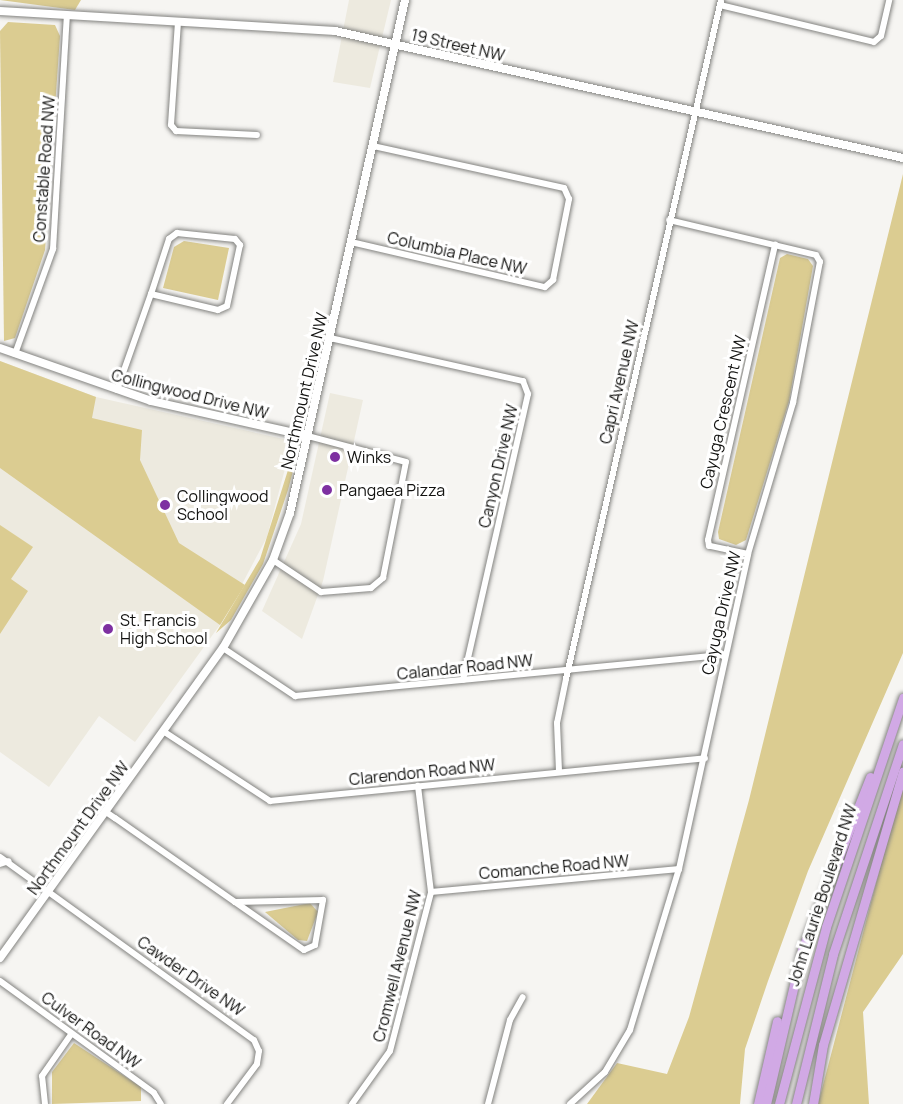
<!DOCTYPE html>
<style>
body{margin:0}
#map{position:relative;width:903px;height:1104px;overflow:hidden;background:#f6f5f2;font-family:Manrope,sans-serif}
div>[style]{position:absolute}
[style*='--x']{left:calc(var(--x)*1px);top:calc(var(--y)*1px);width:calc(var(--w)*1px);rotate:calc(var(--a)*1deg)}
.built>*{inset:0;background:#edeadf}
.green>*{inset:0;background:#dbcc91}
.roads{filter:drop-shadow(0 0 2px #838380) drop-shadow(0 0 2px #838380)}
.minor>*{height:6px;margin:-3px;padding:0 3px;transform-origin:3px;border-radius:3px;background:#fff}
.tertiary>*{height:8px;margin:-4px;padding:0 4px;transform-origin:4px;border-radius:4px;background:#fff}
.primary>*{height:9px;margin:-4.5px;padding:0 4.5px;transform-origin:4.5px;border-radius:4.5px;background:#d1a9e5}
.dots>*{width:16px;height:16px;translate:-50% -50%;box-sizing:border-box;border:3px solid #fff;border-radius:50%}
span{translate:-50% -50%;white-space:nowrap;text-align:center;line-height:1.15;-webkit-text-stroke:6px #fff;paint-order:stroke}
.street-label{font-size:16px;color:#121210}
.poi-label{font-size:16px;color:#121210}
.left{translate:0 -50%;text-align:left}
</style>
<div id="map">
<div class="built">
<i style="clip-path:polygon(349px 0,391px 0,370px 88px,333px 82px)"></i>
<i style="clip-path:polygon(0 361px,96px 397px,288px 440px,291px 446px,267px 537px,222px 622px,135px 742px,99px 716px,49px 787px,0 752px)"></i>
<i style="clip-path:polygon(330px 393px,363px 400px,323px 581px,302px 639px,262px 611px,301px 524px)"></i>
</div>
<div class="green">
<i style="clip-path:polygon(0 0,81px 0,75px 10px)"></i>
<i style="clip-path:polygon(8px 22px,55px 25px,60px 36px,45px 250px,15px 338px,4px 341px,0 31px)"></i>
<i style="clip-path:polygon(903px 174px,903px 653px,808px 871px,768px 981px,745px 1049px,740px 1104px,587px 1104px,617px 1063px,667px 1074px,689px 1017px,749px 800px)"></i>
<i style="clip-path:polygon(184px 241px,229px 248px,218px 300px,163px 288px,174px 247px)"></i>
<i style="clip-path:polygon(787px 254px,808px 259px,813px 266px,789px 401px,746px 540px,736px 545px,719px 539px,718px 532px,780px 258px)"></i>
<i style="clip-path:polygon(0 361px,96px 397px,92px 418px,142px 430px,140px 460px,179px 543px,245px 585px,220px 625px,0 468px)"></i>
<i style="clip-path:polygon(288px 470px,293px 471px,288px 490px,263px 564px,231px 620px,216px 633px,260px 559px)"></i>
<i style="clip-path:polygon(0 525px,33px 547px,11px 579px,28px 591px,0 634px)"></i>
<i style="clip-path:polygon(903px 781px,903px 954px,863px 1012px,869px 1104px,818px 1104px)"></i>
<i style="clip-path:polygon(310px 903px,318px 912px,307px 941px,298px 940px,265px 912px)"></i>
<i style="clip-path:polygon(74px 1043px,141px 1087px,141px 1101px,52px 1104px,52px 1072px)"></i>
</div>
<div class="roads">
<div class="minor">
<i style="--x:720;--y:5;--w:158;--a:13.5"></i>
<i style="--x:874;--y:42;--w:9;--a:-41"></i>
<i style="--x:881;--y:36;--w:37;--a:-77"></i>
<i style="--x:178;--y:22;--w:103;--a:93.9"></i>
<i style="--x:171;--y:125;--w:8;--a:50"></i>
<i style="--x:176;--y:131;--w:81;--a:2.8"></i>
<i style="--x:177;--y:233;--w:58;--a:5.9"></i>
<i style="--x:235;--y:239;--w:8;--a:50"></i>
<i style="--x:240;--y:245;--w:62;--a:102"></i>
<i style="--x:227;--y:306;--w:10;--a:156"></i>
<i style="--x:218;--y:310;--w:69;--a:-166.6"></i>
<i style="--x:151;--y:294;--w:58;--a:-71.9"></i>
<i style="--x:169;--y:239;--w:10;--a:-37"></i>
<i style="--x:351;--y:242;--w:199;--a:13.1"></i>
<i style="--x:545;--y:287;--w:11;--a:-41"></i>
<i style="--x:553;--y:280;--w:83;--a:-78.8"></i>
<i style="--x:569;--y:199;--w:12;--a:-114"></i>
<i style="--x:564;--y:188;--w:196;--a:-167.6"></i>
<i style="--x:330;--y:338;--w:198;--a:12.6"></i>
<i style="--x:523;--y:381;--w:14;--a:69"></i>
<i style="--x:528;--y:394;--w:293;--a:102.8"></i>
<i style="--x:15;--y:354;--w:112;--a:-70.1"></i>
<i style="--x:53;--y:249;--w:234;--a:-86.6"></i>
<i style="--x:117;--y:390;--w:102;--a:-70.5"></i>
<i style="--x:748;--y:554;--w:40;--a:-168"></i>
<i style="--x:709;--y:546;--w:6;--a:-99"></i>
<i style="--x:708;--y:540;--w:303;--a:-77.2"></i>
<i style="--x:273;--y:560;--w:58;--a:33.7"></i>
<i style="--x:321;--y:592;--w:50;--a:-4.6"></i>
<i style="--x:371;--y:588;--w:16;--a:-40"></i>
<i style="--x:383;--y:578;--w:118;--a:-78.8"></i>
<i style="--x:406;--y:462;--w:101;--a:-165.1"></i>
<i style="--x:223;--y:648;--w:87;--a:33.7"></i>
<i style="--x:295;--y:696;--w:431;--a:-5.5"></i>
<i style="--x:163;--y:731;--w:128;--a:33.2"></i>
<i style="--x:270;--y:801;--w:437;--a:-5.6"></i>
<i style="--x:559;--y:771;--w:48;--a:-92.4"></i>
<i style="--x:557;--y:723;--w:45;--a:-78.4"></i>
<i style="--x:566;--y:679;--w:696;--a:-77.14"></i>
<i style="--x:106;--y:812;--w:11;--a:34"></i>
<i style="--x:115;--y:818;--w:146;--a:35"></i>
<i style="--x:235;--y:902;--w:84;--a:34.8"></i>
<i style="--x:304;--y:950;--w:12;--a:-24"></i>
<i style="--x:315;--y:945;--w:46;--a:-79.9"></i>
<i style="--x:323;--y:900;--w:88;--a:178.7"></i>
<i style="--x:0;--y:857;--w:313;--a:35.8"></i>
<i style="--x:254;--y:1040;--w:12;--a:66"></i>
<i style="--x:259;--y:1051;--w:13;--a:99"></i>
<i style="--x:257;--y:1064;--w:50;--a:126.9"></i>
<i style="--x:0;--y:864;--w:9;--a:-18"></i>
<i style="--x:431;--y:892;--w:249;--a:-5.3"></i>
<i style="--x:0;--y:981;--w:190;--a:36"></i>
<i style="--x:154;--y:1093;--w:13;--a:58"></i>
<i style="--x:45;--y:1104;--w:28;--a:-96"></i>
<i style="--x:42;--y:1076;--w:52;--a:-55.1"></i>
<i style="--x:352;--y:1104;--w:65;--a:-54.4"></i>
<i style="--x:390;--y:1051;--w:164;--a:-75.5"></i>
<i style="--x:431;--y:892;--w:107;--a:-97"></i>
<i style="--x:488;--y:1104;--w:87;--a:-75.3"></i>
<i style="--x:510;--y:1020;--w:26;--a:-61"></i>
<i style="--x:570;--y:1104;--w:47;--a:-42.4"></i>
<i style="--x:605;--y:1072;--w:49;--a:-59.2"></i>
<i style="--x:630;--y:1030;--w:168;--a:-73.1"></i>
<i style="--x:679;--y:869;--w:322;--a:-77.6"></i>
<i style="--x:748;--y:554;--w:158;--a:-73.4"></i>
<i style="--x:793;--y:403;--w:144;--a:-79.2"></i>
<i style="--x:820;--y:262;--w:8;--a:-120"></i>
<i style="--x:816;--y:255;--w:151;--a:-166.6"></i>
</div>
<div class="tertiary">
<i style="--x:0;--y:11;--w:336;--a:3.4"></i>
<i style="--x:335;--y:31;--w:582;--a:12.6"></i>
<i style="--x:0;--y:348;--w:160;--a:19.3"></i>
<i style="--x:151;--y:401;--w:161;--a:12.6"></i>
<i style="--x:0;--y:958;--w:382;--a:-54.3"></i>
<i style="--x:223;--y:648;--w:101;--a:-60.4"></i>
<i style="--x:273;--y:560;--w:50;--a:-70.1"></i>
<i style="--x:290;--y:513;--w:526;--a:-77.36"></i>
</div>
<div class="primary">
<i style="--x:758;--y:1104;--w:85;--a:-77.1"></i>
<i style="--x:766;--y:1104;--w:158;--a:-76.8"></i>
<i style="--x:802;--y:950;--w:186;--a:-68.5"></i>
<i style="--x:779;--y:1104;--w:183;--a:-75.1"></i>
<i style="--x:826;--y:927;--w:242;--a:-71.4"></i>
<i style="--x:796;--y:1104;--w:154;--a:-76.1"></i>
<i style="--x:833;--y:954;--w:221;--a:-71.6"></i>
<i style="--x:813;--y:1104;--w:60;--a:-80.4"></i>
<i style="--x:823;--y:1045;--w:285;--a:-73.7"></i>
</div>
</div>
<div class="dots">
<i style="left:335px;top:457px;background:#7e30a1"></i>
<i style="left:327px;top:490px;background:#7e30a1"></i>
<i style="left:165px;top:505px;background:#7e30a1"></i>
<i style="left:108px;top:629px;background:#7e30a1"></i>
</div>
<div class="street-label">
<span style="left:458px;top:45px;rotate:13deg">19 Street NW</span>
<span style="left:44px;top:169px;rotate:-86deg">Constable Road NW</span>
<span style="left:457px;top:253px;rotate:13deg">Columbia Place NW</span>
<span style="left:619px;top:382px;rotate:-77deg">Capri Avenue NW</span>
<span style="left:304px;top:391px;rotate:-77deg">Northmount Drive NW</span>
<span style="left:190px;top:394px;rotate:14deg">Collingwood Drive NW</span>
<span style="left:723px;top:412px;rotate:-77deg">Cayuga Crescent NW</span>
<span style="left:498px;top:466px;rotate:-77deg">Canyon Drive NW</span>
<span style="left:721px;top:613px;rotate:-77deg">Cayuga Drive NW</span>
<span style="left:465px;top:667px;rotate:-6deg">Calandar Road NW</span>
<span style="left:422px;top:772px;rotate:-6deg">Clarendon Road NW</span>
<span style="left:78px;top:828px;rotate:-54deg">Northmount Drive NW</span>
<span style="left:554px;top:867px;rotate:-5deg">Comanche Road NW</span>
<span style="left:822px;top:895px;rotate:-72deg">John Laurie Boulevard NW</span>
<span style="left:397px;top:966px;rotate:-76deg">Cromwell Avenue NW</span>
<span style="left:191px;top:976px;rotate:35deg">Cawder Drive NW</span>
<span style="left:91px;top:1030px;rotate:36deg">Culver Road NW</span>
</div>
<div class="poi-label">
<span class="left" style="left:347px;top:457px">Winks</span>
<span class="left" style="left:339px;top:490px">Pangaea Pizza</span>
<span class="left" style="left:177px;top:505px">Collingwood<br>School</span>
<span class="left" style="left:120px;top:629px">St. Francis<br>High School</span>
</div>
</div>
